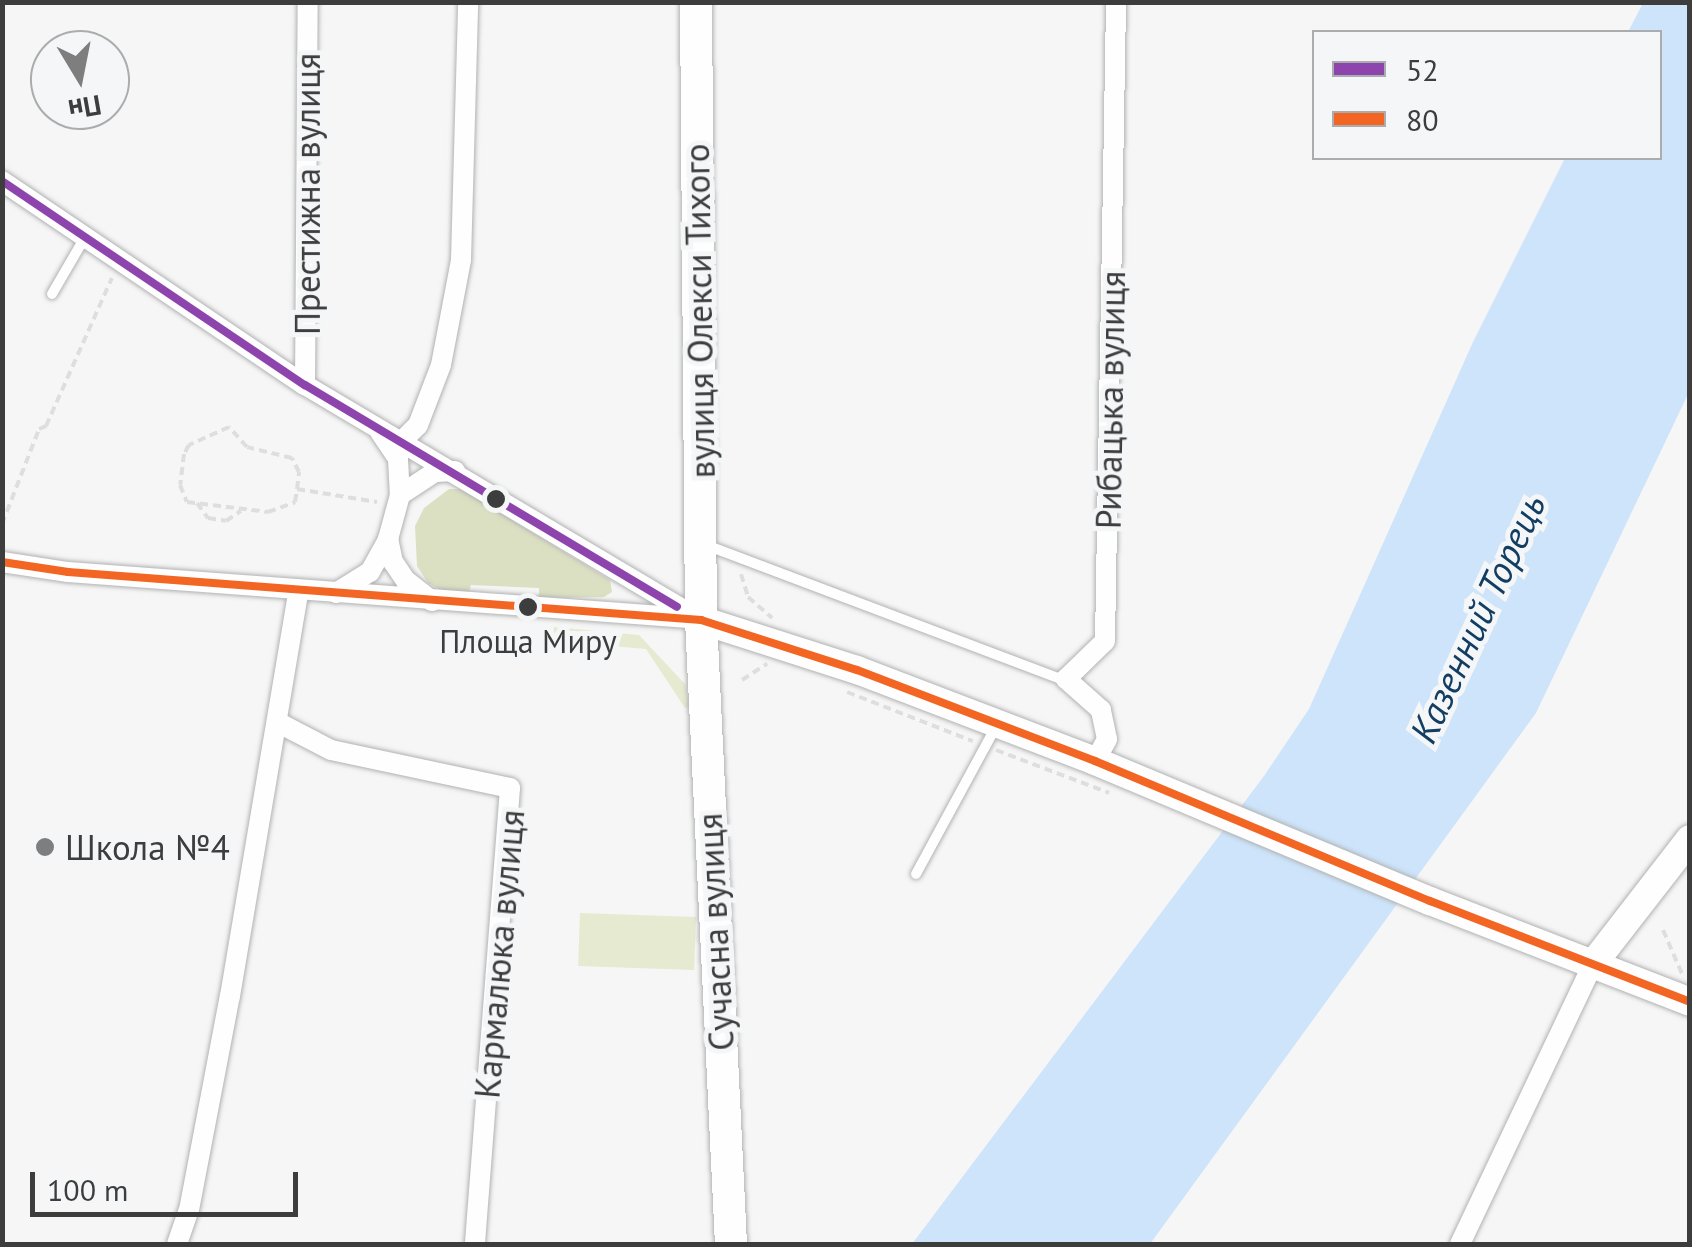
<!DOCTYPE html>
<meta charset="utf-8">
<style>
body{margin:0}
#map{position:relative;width:1692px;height:1247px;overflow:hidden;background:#f6f6f6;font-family:"PT Sans",sans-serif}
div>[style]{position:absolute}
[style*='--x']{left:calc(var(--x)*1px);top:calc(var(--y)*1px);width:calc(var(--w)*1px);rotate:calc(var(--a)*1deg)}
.green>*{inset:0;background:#e6ead0;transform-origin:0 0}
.forest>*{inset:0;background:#dbe0c3}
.water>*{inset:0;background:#cde4fa}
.path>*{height:4px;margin-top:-2px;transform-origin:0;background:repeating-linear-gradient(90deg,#dddede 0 8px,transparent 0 13px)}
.roads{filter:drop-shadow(0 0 2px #b1b2b2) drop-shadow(0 0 2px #b1b2b2)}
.lane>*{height:10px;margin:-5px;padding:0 5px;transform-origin:5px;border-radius:5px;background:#fefefe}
.street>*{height:20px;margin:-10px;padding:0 10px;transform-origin:10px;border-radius:10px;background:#fefefe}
.secondary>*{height:28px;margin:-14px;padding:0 14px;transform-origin:14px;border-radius:14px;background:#fefefe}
.primary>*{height:32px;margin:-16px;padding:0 16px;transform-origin:16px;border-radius:16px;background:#fefefe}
.bus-1>*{height:8px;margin:-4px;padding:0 4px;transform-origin:4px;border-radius:4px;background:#8e44ad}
.bus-2>*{height:8px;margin:-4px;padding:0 4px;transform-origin:4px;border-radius:4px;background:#f26522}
.dots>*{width:28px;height:28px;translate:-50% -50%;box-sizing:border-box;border:5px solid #f5f6f7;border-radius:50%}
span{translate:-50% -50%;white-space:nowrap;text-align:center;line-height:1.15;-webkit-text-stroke:10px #f5f6f7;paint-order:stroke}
.bus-label{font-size:32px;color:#3d3d3d}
.street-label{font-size:35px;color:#3d3d3d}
.poi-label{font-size:35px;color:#3d3d3d}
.left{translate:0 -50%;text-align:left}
.water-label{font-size:38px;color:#123e63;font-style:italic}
.frame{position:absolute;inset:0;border:5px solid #3d3d3d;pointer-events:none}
.legend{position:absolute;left:1312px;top:30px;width:350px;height:130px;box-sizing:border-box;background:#f5f6f7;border:2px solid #abacad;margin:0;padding:12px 18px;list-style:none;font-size:30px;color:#3d3d3d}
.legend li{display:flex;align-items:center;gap:20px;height:50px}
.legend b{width:50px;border:2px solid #abacad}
.north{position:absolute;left:30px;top:30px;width:100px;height:100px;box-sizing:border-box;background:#f5f6f7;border:2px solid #abacad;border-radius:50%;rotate:170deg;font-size:28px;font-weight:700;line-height:40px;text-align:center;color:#3d3d3d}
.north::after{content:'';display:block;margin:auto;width:35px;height:45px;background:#7e7e7e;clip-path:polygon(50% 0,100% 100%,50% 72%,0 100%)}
.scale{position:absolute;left:30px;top:1172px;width:268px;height:45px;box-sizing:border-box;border:5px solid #3d3d3d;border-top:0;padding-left:12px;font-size:30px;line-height:35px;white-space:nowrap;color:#3d3d3d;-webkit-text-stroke:8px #f5f6f7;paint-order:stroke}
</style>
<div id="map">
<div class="green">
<i style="clip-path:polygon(554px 627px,639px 635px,685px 684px,690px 707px,685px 708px,646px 649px,553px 641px)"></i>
<i style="left:580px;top:913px;width:116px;height:53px;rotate:2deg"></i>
</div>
<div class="forest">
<i style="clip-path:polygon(449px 489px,461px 489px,610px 580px,612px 592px,604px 597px,539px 598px,539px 588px,471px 585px,468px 596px,451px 595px,428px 583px,417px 566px,415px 526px,424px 508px)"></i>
</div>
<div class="water">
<i style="clip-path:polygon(1643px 3px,1689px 3px,1689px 392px,1536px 713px,1150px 1244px,912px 1244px,1264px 776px,1309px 709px,1473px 342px,1565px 158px,1660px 158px,1660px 32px,1628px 32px)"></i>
</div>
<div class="path">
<i style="--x:297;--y:489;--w:17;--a:-83"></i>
<i style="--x:299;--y:472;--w:16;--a:-117"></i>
<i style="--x:292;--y:458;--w:46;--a:-166.3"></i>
<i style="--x:247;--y:447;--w:27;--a:-132"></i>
<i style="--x:229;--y:427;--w:44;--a:155.8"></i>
<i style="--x:189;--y:445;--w:10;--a:119"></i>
<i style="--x:184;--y:454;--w:31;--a:97"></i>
<i style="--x:180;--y:485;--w:18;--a:68"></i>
<i style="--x:187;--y:502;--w:82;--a:7"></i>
<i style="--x:268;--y:512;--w:29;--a:-20"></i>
<i style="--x:295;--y:502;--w:13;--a:-81"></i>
<i style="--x:297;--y:489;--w:81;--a:9.2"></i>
<i style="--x:197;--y:503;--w:19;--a:54"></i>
<i style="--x:208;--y:518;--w:18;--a:9"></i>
<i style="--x:226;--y:521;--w:18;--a:-34"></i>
<i style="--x:2;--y:524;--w:102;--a:-68.7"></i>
<i style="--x:39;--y:429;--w:8;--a:-23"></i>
<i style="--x:46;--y:426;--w:162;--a:-66"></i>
<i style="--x:741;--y:574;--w:24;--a:73"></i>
<i style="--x:748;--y:597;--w:32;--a:41"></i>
<i style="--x:742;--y:680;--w:30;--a:-33"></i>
<i style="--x:847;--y:692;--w:135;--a:21.3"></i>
<i style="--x:996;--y:750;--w:121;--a:20.8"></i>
<i style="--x:1663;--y:930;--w:48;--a:66.6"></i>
</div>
<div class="roads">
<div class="lane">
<i style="--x:52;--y:294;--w:66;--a:-59.9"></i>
<i style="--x:706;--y:545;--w:388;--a:20.7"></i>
<i style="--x:916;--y:874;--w:170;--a:-61.5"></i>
</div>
<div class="street">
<i style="--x:2;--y:181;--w:365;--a:34"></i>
<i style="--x:305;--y:385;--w:460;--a:30.7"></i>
<i style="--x:305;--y:385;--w:383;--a:-89.6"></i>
<i style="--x:380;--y:432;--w:32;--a:56"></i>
<i style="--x:398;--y:459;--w:36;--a:87"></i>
<i style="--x:403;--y:440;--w:21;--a:-45"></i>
<i style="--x:418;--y:425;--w:64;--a:-69"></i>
<i style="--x:441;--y:365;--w:107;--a:-79.2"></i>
<i style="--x:461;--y:260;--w:258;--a:-88.4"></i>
<i style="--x:2;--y:562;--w:67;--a:8.6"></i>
<i style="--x:68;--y:572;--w:622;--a:4.24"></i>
<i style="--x:336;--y:593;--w:40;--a:-32"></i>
<i style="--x:370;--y:572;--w:38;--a:-61"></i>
<i style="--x:432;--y:601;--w:33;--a:-142"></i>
<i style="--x:406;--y:581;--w:23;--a:-124"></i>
<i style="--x:393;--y:562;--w:24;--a:-102"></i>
<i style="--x:388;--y:539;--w:46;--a:-74.7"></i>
<i style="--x:400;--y:495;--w:42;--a:-33.3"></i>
<i style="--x:435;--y:472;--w:20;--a:-3"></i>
<i style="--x:277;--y:722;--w:61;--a:27.4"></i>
<i style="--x:331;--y:750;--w:183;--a:12"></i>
<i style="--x:510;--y:788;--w:457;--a:94.4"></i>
<i style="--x:1095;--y:761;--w:25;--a:-61"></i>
<i style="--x:1107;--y:739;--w:30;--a:-102"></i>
<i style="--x:1101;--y:710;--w:47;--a:-138.5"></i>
<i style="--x:1066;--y:679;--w:54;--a:-44.3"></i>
<i style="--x:1105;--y:641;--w:639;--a:-89.01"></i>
<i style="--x:177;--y:1244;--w:36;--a:-71"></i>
<i style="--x:189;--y:1210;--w:218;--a:-79.2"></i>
<i style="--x:230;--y:996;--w:412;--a:-80.4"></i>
<i style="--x:1460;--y:1244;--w:310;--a:-64.6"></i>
</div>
<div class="secondary">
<i style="--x:701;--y:620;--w:164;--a:17.8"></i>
<i style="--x:857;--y:670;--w:255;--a:20.9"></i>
<i style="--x:1095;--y:761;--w:363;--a:22.7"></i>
<i style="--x:1430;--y:901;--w:279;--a:21.2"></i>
<i style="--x:1593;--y:964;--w:158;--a:-52.2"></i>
</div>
<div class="primary">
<i style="--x:696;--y:2;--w:618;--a:89.54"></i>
<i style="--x:701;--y:620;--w:625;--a:87.25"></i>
</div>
</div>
<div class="bus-1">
<i style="--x:2;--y:181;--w:365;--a:34"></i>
<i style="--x:305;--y:385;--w:433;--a:30.8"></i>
</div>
<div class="bus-2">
<i style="--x:2;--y:562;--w:67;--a:8.6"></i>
<i style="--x:68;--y:572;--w:635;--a:4.34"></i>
<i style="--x:701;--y:620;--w:164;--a:17.8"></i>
<i style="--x:857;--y:670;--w:255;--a:20.9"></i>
<i style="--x:1095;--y:761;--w:363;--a:22.7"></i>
<i style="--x:1430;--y:901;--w:279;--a:21.2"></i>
</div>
<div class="dots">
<i style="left:496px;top:499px;background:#3d3d3d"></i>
<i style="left:528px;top:607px;background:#3d3d3d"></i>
<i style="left:45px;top:847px;background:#7e7e7e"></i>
</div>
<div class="bus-label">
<span style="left:528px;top:641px">Площа Миру</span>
</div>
<div class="street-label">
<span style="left:307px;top:194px;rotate:-90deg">Престижна вулиця</span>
<span style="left:699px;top:311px;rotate:-91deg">вулиця Олекси Тихого</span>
<span style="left:1110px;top:400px;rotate:-89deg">Рибацька вулиця</span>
<span style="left:715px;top:932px;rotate:-93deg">Сучасна вулиця</span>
<span style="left:499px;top:954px;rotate:-85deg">Кармалюка вулиця</span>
</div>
<div class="poi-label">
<span class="left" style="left:65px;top:847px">Школа №4</span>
</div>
<div class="water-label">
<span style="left:1477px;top:618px;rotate:-65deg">Казенний Торець</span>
</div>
<div class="frame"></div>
<ul class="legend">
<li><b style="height:12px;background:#8e44ad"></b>52</li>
<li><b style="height:12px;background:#f26522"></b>80</li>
</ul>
<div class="north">Пн</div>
<div class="scale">100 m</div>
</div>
